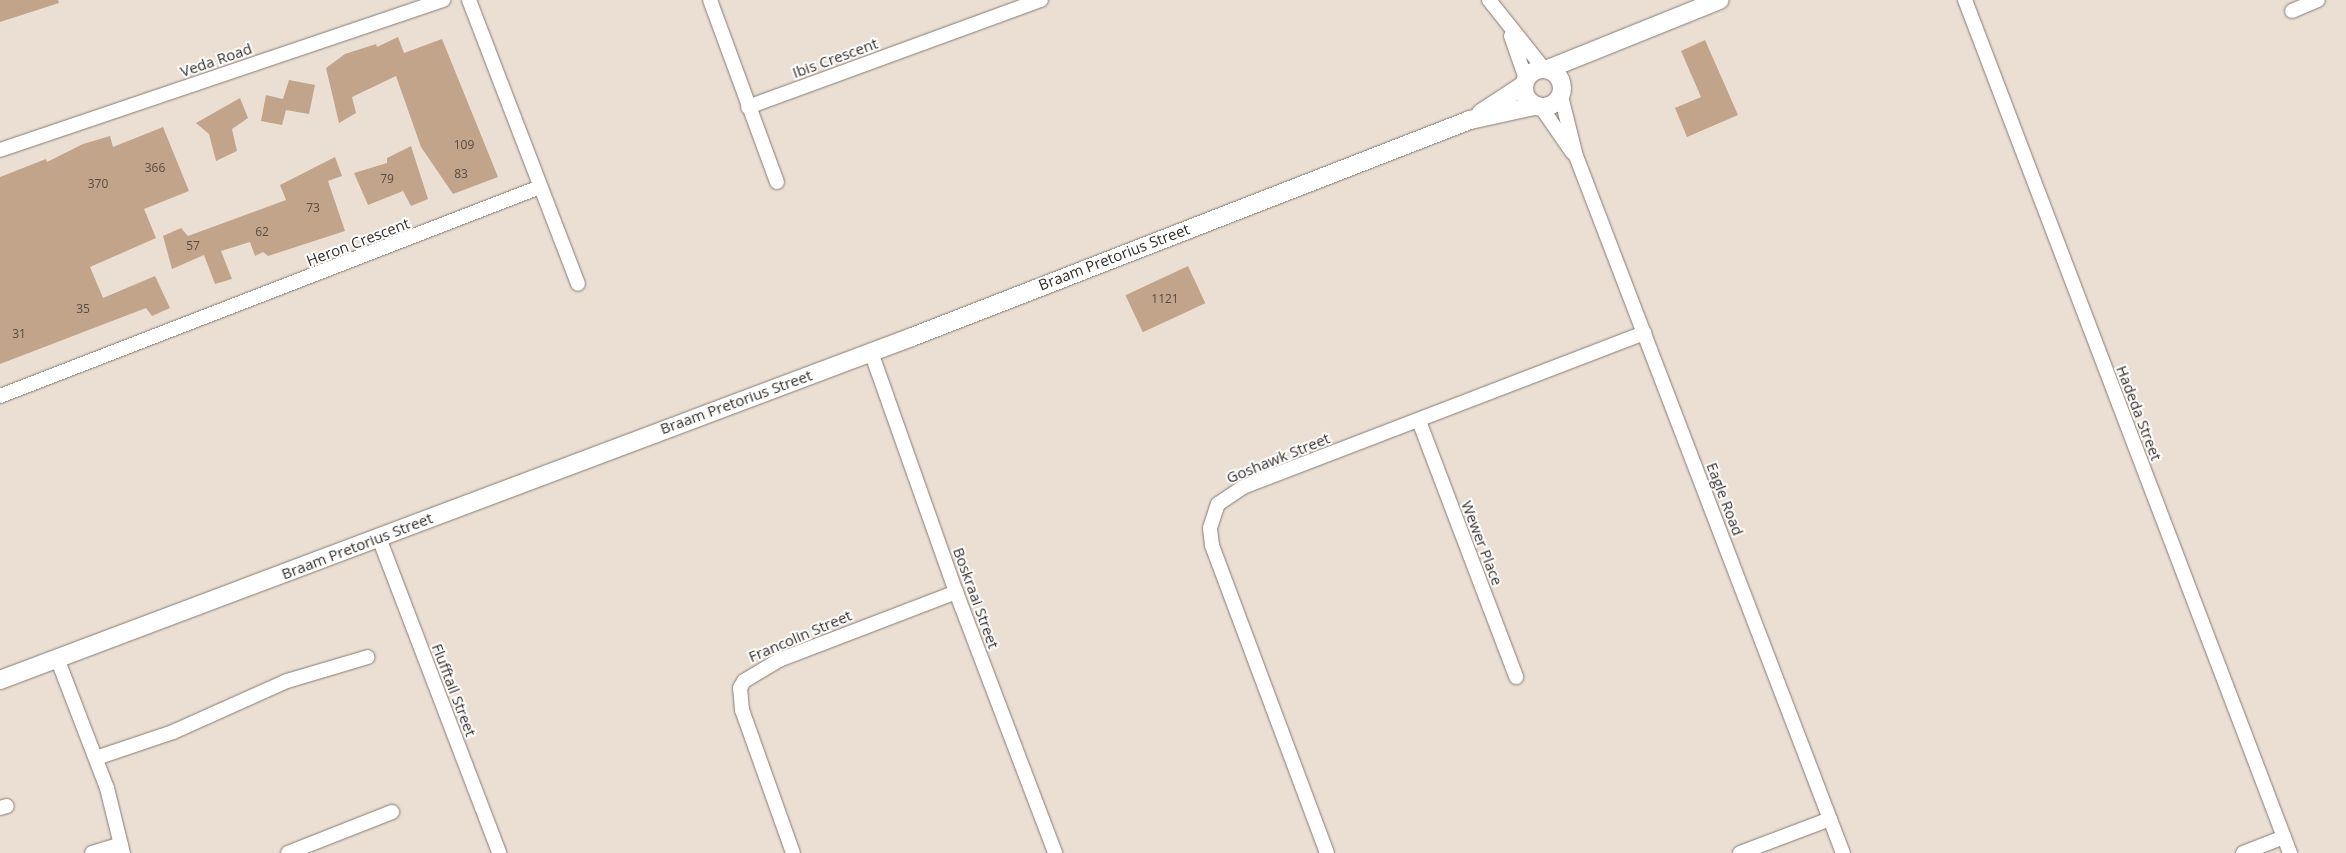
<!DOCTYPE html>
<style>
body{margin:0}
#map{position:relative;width:2346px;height:853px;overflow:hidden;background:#ebdfd4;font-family:"Open Sans",sans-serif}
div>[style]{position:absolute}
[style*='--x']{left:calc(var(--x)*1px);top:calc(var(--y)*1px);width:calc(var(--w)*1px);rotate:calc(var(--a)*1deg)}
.building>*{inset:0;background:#c2a48a;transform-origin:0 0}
.roads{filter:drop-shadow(0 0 1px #867b72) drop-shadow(0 0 1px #867b72)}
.minor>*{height:14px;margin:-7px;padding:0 7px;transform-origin:7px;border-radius:7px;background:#fff}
.tertiary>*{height:18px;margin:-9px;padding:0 9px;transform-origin:9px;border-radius:9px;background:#fff}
.tertiary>.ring{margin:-9px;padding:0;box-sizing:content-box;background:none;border:18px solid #fff;border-radius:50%}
span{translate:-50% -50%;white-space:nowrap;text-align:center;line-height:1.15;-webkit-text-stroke:4px #fff;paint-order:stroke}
.number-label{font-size:12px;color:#584c43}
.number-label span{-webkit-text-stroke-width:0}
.street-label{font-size:15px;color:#342f2b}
</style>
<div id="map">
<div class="building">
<i style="clip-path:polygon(0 0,58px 0,59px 3px,0 22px)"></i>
<i style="clip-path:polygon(398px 37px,404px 53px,442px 39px,498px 177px,453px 194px,421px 147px,396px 76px,352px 97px,356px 113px,339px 123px,326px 68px,345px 54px,376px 44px,377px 47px)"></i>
<i style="clip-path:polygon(1705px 40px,1738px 115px,1687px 137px,1675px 108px,1701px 97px,1681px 51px)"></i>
<i style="clip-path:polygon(289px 80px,315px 85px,309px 114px,286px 110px,282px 125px,261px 121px,266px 95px,283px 99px)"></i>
<i style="clip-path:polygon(240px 98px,248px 118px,232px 129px,237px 151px,216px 161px,209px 134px,196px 123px)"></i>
<i style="clip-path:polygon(163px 127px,189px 191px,144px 209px,156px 238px,90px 267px,103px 298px,155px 276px,170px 308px,152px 316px,146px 308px,0 364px,0 177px,46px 159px,47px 162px,83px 144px,110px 136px,113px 147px)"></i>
<i style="clip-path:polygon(411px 146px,428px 199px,411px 206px,403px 191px,368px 205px,354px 173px,387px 163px,387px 158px)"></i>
<i style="clip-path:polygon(335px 157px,342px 176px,328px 181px,345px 231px,268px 256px,263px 252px,255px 256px,250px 242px,221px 251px,232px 279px,215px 284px,204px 255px,172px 269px,163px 236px,181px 228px,188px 236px,286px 200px,280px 185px)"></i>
<i style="left:1188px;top:266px;width:41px;height:69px;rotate:65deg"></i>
</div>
<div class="roads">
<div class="minor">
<i style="--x:469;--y:0;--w:304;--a:69"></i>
<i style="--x:710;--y:0;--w:194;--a:69.8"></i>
<i style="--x:1489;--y:0;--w:88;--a:51.4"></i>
<i style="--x:1965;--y:0;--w:913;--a:69.14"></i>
<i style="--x:2292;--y:11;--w:28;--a:-23"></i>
<i style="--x:1511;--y:36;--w:46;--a:70.8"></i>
<i style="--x:1561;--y:96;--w:62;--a:76"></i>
<i style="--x:1576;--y:156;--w:746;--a:69.04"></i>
<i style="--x:748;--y:107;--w:312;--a:-20.1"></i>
<i style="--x:1541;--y:107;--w:55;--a:55.4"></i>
<i style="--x:0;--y:150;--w:468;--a:-18.7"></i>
<i style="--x:871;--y:352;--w:255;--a:70.5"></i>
<i style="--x:956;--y:592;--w:279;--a:69.2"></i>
<i style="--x:0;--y:396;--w:579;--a:-21.16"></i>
<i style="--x:1419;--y:421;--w:274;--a:69.2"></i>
<i style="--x:379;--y:538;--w:337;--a:69.1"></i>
<i style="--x:57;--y:658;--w:139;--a:69"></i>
<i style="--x:107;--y:788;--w:67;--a:76.2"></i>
<i style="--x:96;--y:758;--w:81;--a:-18.7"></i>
<i style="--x:173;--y:732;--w:125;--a:-24.1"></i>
<i style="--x:287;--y:681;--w:84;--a:-16.5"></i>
<i style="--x:0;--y:808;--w:7;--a:-16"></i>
<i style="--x:92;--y:853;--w:30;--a:-17"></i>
<i style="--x:288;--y:853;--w:112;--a:-21.5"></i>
<i style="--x:793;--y:853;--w:152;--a:-109.6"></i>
<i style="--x:742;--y:710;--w:22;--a:-95"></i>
<i style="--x:740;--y:688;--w:8;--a:-60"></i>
<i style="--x:744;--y:681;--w:41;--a:-31"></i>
<i style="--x:779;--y:660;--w:190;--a:-21"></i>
<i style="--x:1327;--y:853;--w:329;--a:-110.5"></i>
<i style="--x:1212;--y:545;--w:17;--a:-97"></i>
<i style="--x:1210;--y:528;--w:25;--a:-72"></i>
<i style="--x:1218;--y:504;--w:30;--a:-34"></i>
<i style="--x:1243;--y:487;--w:430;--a:-21"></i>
<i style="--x:1740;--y:853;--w:96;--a:-20.7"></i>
<i style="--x:2243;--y:853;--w:44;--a:-21.3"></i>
</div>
<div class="tertiary">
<i class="ring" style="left:1524px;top:69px;width:20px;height:20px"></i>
<i style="--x:1548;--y:69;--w:185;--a:-21.9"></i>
<i style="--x:1481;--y:113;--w:51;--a:-33.1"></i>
<i style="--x:0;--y:680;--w:974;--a:-20.61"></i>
<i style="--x:912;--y:337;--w:599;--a:-21.25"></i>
<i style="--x:1470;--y:120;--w:66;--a:-12.3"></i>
</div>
</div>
<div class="number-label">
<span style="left:464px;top:145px">109</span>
<span style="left:155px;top:168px">366</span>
<span style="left:461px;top:174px">83</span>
<span style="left:387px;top:179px">79</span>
<span style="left:98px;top:184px">370</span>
<span style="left:313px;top:208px">73</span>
<span style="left:262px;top:232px">62</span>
<span style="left:193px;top:246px">57</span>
<span style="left:1165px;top:299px">1121</span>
<span style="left:83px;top:309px">35</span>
<span style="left:19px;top:334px">31</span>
</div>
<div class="street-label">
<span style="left:835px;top:58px;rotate:-20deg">Ibis Crescent</span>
<span style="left:216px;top:60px;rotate:-19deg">Veda Road</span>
<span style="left:358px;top:242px;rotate:-21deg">Heron Crescent</span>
<span style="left:1114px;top:257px;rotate:-21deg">Braam Pretorius Street</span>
<span style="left:736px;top:402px;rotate:-20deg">Braam Pretorius Street</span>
<span style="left:2139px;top:413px;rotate:69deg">Hadeda Street</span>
<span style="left:1278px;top:458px;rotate:-22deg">Goshawk Street</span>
<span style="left:1725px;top:499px;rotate:69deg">Eagle Road</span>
<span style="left:1482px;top:543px;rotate:69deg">Wewer Place</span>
<span style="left:357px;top:546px;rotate:-21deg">Braam Pretorius Street</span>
<span style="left:976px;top:598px;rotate:70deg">Boskraai Street</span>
<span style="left:800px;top:636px;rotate:-23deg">Francolin Street</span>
<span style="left:454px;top:690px;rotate:69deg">Flufftail Street</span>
</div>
</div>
